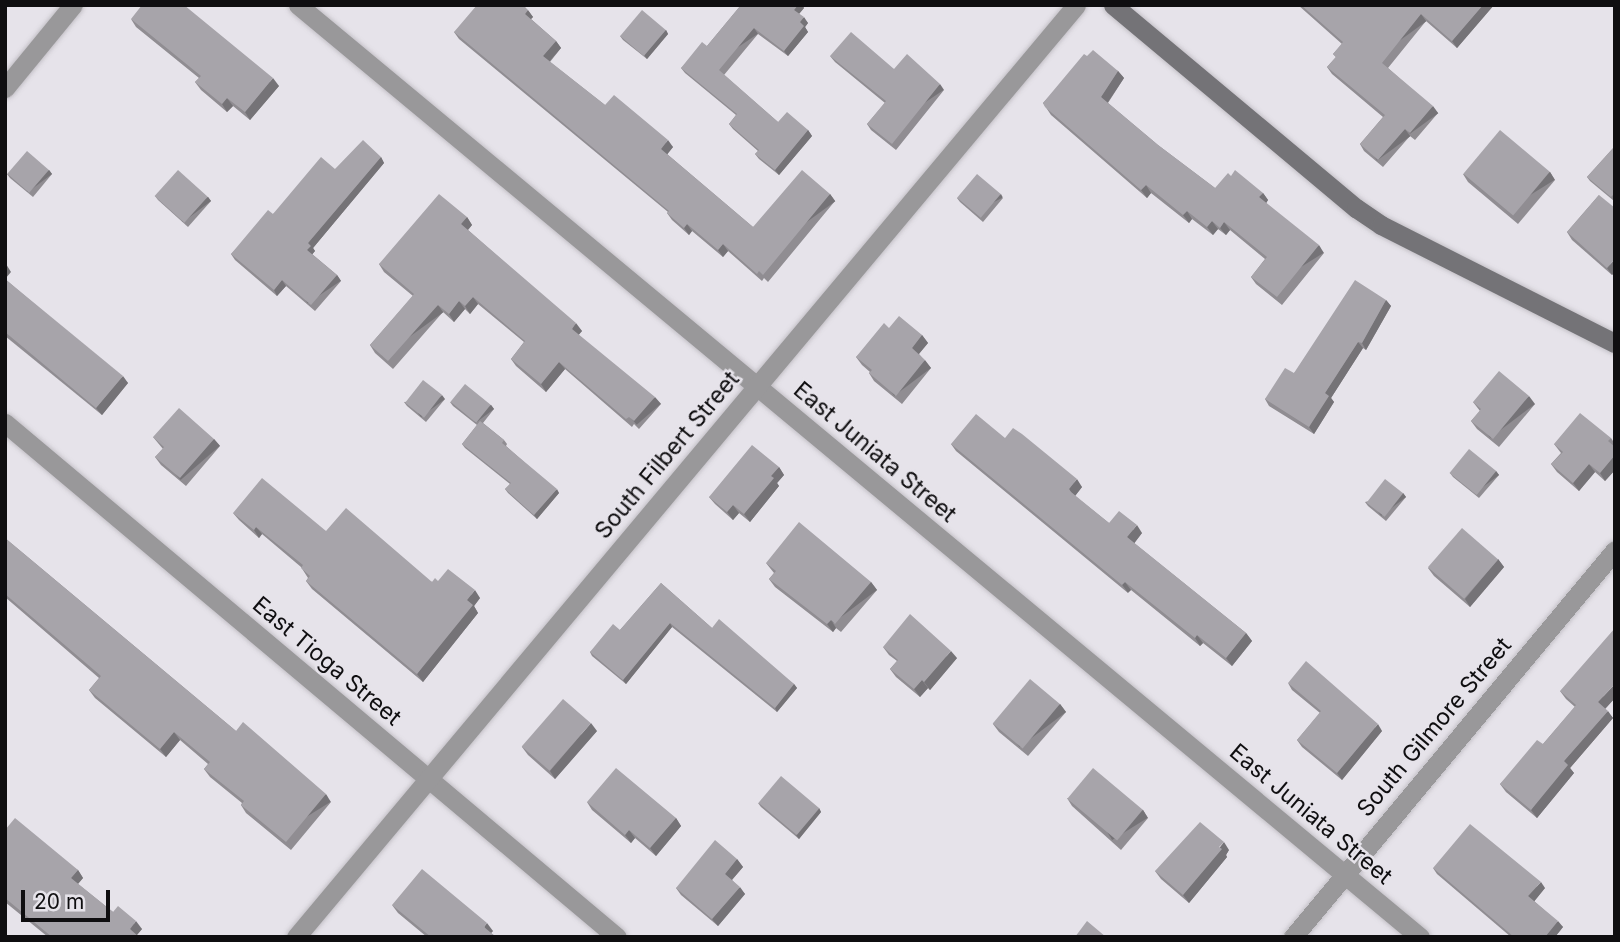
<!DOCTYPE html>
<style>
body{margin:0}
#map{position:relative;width:1620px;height:942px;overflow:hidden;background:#e6e3ea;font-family:Inter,sans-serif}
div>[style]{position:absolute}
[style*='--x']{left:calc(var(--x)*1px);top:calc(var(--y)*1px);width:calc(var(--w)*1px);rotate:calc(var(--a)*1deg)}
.roads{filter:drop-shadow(0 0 2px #c4c1c7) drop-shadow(0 0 2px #c4c1c7)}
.minor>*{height:19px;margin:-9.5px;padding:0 9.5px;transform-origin:9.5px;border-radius:9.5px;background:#99989a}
.secondary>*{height:19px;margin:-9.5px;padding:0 9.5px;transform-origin:9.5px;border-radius:9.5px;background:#747377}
.wall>*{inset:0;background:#908d92}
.shaded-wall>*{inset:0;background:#757377;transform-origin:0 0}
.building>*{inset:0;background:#a7a4aa;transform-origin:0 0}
span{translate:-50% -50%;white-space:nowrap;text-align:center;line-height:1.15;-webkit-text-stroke:5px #e6e3ea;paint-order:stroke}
.street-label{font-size:23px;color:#0f0e10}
.frame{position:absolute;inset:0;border:7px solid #0f0e10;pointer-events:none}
.scale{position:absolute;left:21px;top:890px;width:89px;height:32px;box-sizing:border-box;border:4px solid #0f0e10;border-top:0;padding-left:9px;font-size:21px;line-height:24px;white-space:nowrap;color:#0f0e10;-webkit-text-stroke:5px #e6e3ea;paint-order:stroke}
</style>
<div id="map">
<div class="roads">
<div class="minor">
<i style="--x:298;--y:5;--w:1459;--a:39.72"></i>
<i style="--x:5;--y:88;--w:107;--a:-50.7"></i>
<i style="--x:5;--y:423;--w:799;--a:40.03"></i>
<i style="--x:296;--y:937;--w:1215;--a:-50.07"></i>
<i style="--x:1293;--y:937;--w:503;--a:-50.24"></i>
</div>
<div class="secondary">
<i style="--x:1113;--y:5;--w:317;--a:39.9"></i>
<i style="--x:1356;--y:208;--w:30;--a:34"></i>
<i style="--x:1381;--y:225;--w:262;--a:26.8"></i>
</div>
</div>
<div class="wall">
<i style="clip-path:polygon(741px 5px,802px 5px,804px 8px,799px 14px,808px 23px,805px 27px,808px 32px,788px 56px,758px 34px,724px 75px,778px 122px,808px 130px,812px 136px,779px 175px,759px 159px,755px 154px,758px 151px,733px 129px,729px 124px,736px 115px,685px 73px,681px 68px,707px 46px)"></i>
<i style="clip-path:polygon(1298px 5px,1494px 5px,1457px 48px,1426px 21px,1388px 68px,1438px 113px,1415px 140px,1410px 136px,1383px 167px,1364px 151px,1360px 144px,1383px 117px,1332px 74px,1327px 67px,1336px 57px,1333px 54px,1342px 44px)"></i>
<i style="clip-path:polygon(525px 7px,533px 17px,531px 19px,556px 41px,561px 48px,550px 62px,605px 105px,673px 147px,667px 154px,753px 227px,830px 194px,835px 201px,768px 282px,764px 278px,762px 281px,728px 251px,723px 257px,692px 231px,689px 235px,672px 220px,667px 213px,668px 212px,459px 39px,454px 32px)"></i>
<i style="clip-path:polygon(131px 19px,279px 86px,250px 120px,233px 106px,227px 112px,201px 90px,195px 82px,199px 78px,136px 27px)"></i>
<i style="clip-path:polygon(666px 30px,668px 34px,647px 59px,623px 40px,620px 36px)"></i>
<i style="clip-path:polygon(830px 56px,894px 69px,944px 90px,896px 150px,871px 130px,867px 124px,885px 103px,835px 62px)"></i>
<i style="clip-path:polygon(1087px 56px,1118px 71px,1124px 78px,1108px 103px,1158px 145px,1215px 188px,1263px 193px,1268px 200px,1266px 203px,1324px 253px,1282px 305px,1256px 284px,1251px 277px,1265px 259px,1230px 230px,1226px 235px,1218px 229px,1213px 235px,1192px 219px,1189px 223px,1151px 193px,1147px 198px,1051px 115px,1043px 103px)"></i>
<i style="clip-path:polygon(1615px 146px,1614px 201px,1590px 181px,1587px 177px)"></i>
<i style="clip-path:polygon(381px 157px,384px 163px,313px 248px,315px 251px,312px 254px,337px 275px,341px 281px,315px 311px,286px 286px,277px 296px,235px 260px,231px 254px,273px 214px,335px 169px)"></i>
<i style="clip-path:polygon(49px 170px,52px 174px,33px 197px,10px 178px,7px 174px)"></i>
<i style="clip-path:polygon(1550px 172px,1555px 180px,1518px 224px,1468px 182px,1463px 174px)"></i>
<i style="clip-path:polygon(1599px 195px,1612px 275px,1572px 240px,1567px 232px)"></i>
<i style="clip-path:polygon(155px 196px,208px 197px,211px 201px,188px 227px,158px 200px)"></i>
<i style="clip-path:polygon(957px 198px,1003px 198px,983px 222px,960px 202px)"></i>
<i style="clip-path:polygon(467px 217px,472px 225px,468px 230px,582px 331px,578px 335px,661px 404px,639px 429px,634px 424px,632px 427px,565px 369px,546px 392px,516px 366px,511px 359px,524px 342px,478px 304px,470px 314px,465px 309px,454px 322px,443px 312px,393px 369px,375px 353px,370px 345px,413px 296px,384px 272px,379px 264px)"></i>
<i style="clip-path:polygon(5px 279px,128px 383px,102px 415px,5px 336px)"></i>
<i style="clip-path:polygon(1386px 300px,1391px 306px,1366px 350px,1363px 348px,1331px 398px,1334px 402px,1314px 434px,1269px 406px,1265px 399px,1294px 373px)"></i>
<i style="clip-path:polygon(889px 328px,922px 335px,928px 343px,919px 354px,931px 368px,902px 404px,874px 381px,869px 373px,870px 372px,862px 365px,856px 357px)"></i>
<i style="clip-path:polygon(445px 399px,426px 422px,407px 406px,404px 402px)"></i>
<i style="clip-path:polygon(450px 402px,491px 405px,494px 409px,483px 423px,504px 440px,507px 444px,506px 446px,559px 493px,537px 519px,508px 493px,505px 489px,510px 484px,465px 448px,462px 444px,477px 425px,453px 406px)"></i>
<i style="clip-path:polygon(1473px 402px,1535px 404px,1499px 447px,1477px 429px,1471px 421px,1480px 411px)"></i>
<i style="clip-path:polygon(153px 437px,214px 439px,220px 446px,186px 486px,161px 465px,155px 457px,163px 449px)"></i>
<i style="clip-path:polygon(1005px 438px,1082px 487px,1075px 496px,1109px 523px,1142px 533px,1134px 543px,1246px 633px,1252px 641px,1232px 666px,1203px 643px,1200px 646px,1131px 590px,1128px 593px,956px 451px,951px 444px)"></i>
<i style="clip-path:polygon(1611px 438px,1615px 444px,1615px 470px,1605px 481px,1595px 472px,1579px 491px,1557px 472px,1551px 464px,1561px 453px,1554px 444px)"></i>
<i style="clip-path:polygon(779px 467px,784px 475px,777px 483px,779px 486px,750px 522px,739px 513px,733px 520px,715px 504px,709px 497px)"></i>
<i style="clip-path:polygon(1496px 471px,1499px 475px,1479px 498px,1453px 477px,1450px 473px)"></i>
<i style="clip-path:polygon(1403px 493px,1406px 497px,1386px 521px,1368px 506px,1365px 502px)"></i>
<i style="clip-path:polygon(233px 513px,326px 531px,432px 582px,438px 581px,480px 598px,474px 606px,478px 613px,423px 682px,312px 589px,306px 581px,308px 578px,301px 567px,262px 534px,259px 538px,239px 520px)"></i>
<i style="clip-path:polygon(5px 538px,236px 731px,331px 802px,291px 850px,246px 813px,241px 805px,242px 803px,210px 777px,204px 769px,208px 764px,180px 740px,166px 757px,95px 698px,89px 690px,99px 678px,5px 597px)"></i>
<i style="clip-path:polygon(1498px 559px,1504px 567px,1470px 607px,1434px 576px,1428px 568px)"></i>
<i style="clip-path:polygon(766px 563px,871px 582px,877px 590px,841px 632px,836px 628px,833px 632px,775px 587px,769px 579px,774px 573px)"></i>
<i style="clip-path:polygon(661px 583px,712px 628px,794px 684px,797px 688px,777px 712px,672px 627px,626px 684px,592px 656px,590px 652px,620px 630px)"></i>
<i style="clip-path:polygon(883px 647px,957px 658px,930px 690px,928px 688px,920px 697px,896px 677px,890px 669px,897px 661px,889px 655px)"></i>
<i style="clip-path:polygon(1288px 683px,1382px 731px,1342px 780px,1302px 747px,1297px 740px,1320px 713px,1292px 690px)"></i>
<i style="clip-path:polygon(1560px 691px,1615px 698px,1605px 709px,1613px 718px,1570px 768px,1574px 773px,1537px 818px,1506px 792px,1500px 784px,1543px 744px,1575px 707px,1566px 699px)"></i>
<i style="clip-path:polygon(1060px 704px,1066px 712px,1028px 756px,999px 732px,993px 724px)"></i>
<i style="clip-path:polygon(597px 731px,555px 779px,528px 755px,522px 747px)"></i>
<i style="clip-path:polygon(1067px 798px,1143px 810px,1148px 818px,1121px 850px,1072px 806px)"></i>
<i style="clip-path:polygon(587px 802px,676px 818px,681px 826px,656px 856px,635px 838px,631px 843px,592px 810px)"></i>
<i style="clip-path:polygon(758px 803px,819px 808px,821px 812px,799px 839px,761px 807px)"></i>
<i style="clip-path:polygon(5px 830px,78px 870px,83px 878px,78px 884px,113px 912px,142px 929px,137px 935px,139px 937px,48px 937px,5px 902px)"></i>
<i style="clip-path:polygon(1229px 850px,1226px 855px,1227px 857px,1189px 903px,1161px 879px,1155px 871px)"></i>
<i style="clip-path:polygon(737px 859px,743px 867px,732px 880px,745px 894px,718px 926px,681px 895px,676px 888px)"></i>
<i style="clip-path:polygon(1433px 868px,1545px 888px,1534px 901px,1563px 927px,1555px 937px,1511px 937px,1437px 874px)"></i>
<i style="clip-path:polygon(392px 905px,493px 931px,491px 933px,496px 937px,427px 937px,398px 913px)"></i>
</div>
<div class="shaded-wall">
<i style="clip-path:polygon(798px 5px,802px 5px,804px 8px,798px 15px,794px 10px)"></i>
<i style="clip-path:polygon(1483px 5px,1494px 5px,1457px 48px,1452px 41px)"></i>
<i style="clip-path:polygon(528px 10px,533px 17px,529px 21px,525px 14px)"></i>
<i style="left:1421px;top:14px;width:9px;height:63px;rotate:54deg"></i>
<i style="clip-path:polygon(804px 17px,808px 23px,805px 27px,808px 32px,788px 56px,784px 51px,800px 22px)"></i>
<i style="left:754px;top:28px;width:7px;height:55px;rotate:56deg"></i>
<i style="clip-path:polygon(666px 30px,668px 34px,647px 59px,644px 55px)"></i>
<i style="clip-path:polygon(556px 41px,561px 48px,548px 63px,543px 56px)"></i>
<i style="clip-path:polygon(1118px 71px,1124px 78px,1106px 105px,1101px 97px)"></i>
<i style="clip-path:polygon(273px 78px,279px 86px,250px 120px,245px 112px)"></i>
<i style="left:940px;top:84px;width:7px;height:77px;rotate:56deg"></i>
<i style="clip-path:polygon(227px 98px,233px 106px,227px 112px,222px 104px)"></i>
<i style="left:1433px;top:106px;width:9px;height:35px;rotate:54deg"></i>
<i style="left:1405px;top:129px;width:9px;height:41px;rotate:54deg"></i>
<i style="clip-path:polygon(808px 130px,812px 136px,779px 175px,775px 170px)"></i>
<i style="clip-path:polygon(668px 140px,673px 147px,666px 156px,661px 149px)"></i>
<i style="clip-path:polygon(381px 157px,384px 163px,313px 248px,315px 251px,311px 256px,307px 250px,308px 243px)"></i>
<i style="left:49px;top:170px;width:5px;height:30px;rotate:53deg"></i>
<i style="left:1550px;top:172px;width:9px;height:57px;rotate:58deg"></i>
<i style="clip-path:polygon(1146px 185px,1151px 193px,1147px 198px,1141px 190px)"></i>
<i style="clip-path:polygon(1263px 193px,1268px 200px,1265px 205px,1259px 197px)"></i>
<i style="left:830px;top:194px;width:9px;height:105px;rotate:54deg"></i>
<i style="left:1001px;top:194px;width:4px;height:31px;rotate:63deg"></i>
<i style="left:208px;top:197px;width:5px;height:35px;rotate:53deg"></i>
<i style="clip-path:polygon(1187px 211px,1192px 219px,1189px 223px,1183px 215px)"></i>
<i style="clip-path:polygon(467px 217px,472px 225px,466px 232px,461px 224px)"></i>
<i style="clip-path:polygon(1212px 221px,1218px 229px,1213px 235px,1207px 227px)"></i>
<i style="clip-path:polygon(1224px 222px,1230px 230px,1226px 235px,1220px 228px)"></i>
<i style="clip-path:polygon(687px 224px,692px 231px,689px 235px,684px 228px)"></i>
<i style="clip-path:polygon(723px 244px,728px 251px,723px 257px,718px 250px)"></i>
<i style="left:1319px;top:245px;width:9px;height:67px;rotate:58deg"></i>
<i style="clip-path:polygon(1615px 259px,1615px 273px,1612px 275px,1607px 268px)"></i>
<i style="clip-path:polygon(6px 264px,11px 272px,5px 279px,5px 265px)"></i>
<i style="left:337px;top:275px;width:7px;height:40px;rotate:56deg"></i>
<i style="clip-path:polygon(282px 280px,286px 286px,277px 296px,274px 290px)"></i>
<i style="clip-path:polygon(473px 297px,478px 304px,470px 314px,465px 306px)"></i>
<i style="clip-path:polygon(1386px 300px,1391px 306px,1366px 350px,1362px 343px)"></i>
<i style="clip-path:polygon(459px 301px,465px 309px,454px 322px,449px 314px)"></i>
<i style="left:438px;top:305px;width:9px;height:75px;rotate:54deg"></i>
<i style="clip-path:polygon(576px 323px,582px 331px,577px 337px,572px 329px)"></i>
<i style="clip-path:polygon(922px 335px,928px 343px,917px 356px,912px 348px)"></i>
<i style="clip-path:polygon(1358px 342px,1363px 348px,1331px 398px,1334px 402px,1314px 434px,1309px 427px,1325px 393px)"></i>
<i style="left:925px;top:360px;width:10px;height:46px;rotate:53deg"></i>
<i style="clip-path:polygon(559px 362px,565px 369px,546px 392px,541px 384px)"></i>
<i style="clip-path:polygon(123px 376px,128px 383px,102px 415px,96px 408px)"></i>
<i style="left:442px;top:395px;width:5px;height:30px;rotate:53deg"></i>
<i style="left:1529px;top:396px;width:10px;height:56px;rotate:53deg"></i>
<i style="left:655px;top:397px;width:9px;height:32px;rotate:49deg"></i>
<i style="left:491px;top:405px;width:5px;height:23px;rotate:53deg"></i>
<i style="left:214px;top:439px;width:9px;height:52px;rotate:49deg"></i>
<i style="clip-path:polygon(1615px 455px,1615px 470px,1605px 481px,1600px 473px)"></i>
<i style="clip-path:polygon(1589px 464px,1595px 472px,1579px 491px,1573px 483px)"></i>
<i style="clip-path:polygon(779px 467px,784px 475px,777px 483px,779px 486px,750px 522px,744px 514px,771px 476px)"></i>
<i style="left:1496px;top:471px;width:5px;height:30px;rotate:53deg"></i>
<i style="clip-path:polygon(1077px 479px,1082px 487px,1075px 496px,1071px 492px,1069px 489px)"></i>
<i style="clip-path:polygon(557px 489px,559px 493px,537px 519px,534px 515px)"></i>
<i style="left:1403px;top:493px;width:5px;height:31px;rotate:53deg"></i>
<i style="clip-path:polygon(733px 505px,739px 513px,733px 520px,727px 512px)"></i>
<i style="clip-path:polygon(1137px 525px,1142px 533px,1133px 545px,1127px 537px)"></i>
<i style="clip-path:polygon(256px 527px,262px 534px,259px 538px,254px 530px)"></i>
<i style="clip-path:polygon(1498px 559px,1504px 567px,1470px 607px,1465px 599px)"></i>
<i style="left:871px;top:582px;width:10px;height:55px;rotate:53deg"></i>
<i style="left:1125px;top:582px;width:10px;height:4px;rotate:53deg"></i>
<i style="clip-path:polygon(475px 590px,480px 598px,474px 606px,478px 613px,423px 682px,417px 674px,467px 600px)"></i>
<i style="clip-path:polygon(831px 620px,836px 628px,833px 632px,827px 624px)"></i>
<i style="clip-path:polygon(670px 623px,672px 627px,626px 684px,623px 680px)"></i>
<i style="clip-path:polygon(1246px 633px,1252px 641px,1232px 666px,1226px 658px)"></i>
<i style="clip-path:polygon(1197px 635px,1203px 643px,1200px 646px,1195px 638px)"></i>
<i style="clip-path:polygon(951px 651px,957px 658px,930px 690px,924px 682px)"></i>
<i style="clip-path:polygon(922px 680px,928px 688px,920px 697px,914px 689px)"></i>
<i style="clip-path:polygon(794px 684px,797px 688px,777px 712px,775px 708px)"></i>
<i style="clip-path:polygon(1615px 684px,1615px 698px,1604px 710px,1598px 702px)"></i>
<i style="left:1060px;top:704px;width:10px;height:58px;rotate:53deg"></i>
<i style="clip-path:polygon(1608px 711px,1613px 718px,1570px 768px,1574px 773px,1537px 818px,1531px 810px,1564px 761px)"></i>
<i style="clip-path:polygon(591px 723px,597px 731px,555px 779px,550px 771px)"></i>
<i style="clip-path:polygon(1378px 724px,1382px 731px,1342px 780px,1337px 773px)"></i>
<i style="clip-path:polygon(174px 732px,180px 740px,166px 757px,160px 749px)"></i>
<i style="left:326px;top:794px;width:9px;height:62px;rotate:58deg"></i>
<i style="clip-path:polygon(819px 808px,821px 812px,799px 839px,796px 835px)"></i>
<i style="left:1143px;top:810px;width:9px;height:42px;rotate:58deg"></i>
<i style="clip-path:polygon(676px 818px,681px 826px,656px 856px,650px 848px)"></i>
<i style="clip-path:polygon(629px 830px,635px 838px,631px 843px,625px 835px)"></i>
<i style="clip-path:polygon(1224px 842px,1229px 850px,1226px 855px,1227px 857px,1189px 903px,1183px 895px)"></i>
<i style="clip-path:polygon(737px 859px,743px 867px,730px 882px,725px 874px)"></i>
<i style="clip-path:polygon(78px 870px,83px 878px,76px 886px,71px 878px)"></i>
<i style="clip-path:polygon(1541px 882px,1545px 888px,1533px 903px,1528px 896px)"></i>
<i style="clip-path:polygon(740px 887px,745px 894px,718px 926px,712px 919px)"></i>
<i style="clip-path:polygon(136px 921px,142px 929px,135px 937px,130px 929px)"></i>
<i style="clip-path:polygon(1558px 921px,1563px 927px,1555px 937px,1545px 937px)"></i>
<i style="clip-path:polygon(487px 923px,493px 931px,489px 935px,484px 927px)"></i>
</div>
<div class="building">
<i style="clip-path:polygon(142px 5px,184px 5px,273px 78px,245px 112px,227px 98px,222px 104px,195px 82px,201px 76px,131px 19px)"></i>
<i style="clip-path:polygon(477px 5px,522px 5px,528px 10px,525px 14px,556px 41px,543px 56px,605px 105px,614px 95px,668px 140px,661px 149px,753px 227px,802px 170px,830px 194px,763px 275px,759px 271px,757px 274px,723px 244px,718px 250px,687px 224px,684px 228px,667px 213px,669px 211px,454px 32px)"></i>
<i style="clip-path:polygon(741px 5px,798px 5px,794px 10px,804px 17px,800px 22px,804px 26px,784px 51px,754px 28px,719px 70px,778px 122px,787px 112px,808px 130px,775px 170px,755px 154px,759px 150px,729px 124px,737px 114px,681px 68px,702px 42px,707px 46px)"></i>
<i style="clip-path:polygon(1301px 5px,1483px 5px,1452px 41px,1421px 14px,1382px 63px,1433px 106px,1410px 133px,1405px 129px,1378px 160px,1360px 144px,1385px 115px,1327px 67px,1336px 57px,1333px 54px,1343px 42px)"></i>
<i style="left:642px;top:10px;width:31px;height:34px;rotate:40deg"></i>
<i style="clip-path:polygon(851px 32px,894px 69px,907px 54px,940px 84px,892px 144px,867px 124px,886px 101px,830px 56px)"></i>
<i style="clip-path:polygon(1093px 50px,1118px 71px,1101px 97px,1158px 145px,1215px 188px,1228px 173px,1231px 176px,1235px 170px,1263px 193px,1259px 197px,1319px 245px,1277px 297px,1251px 277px,1267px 257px,1224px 222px,1220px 228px,1212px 221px,1207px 227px,1187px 211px,1183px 215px,1146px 185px,1141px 190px,1045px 107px,1043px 103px,1084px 54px,1087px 56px)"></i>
<i style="left:1500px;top:130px;width:65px;height:57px;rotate:40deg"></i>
<i style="clip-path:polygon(363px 140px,381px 157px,308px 243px,311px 246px,307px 250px,337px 275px,311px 305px,282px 280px,274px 290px,231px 254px,268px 210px,273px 214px,321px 157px,335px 169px)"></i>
<i style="clip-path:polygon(1615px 146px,1615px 193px,1611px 197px,1587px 177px)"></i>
<i style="left:27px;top:151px;width:29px;height:30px;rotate:41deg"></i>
<i style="left:178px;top:170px;width:40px;height:35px;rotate:42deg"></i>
<i style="left:977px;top:174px;width:31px;height:31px;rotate:40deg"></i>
<i style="clip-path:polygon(439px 194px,467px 217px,461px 224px,576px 323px,572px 329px,655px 397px,634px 421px,629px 417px,626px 419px,559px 362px,541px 384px,511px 359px,525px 341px,473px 297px,465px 306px,459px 301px,449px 314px,438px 305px,388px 361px,370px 345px,414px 294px,379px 264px)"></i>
<i style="clip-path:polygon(1599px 195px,1615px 208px,1615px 259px,1607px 268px,1567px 232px)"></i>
<i style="clip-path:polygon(5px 279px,123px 376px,96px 408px,5px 332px)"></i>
<i style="clip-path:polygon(1355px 280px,1386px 300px,1362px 343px,1358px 342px,1325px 393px,1329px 396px,1309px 427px,1265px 399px,1285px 368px,1294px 373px)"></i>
<i style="clip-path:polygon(899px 316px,922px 335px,912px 348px,925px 360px,896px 396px,869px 373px,872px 370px,856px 357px,884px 323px,889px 328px)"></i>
<i style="clip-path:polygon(1499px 371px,1529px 396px,1493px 439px,1471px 421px,1481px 409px,1473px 402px)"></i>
<i style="left:423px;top:380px;width:24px;height:29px;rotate:38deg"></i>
<i style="left:465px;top:384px;width:33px;height:23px;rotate:39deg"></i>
<i style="clip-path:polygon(179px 408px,214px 439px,180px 478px,155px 457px,164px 447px,153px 437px)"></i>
<i style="clip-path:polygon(1580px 413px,1611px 438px,1608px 441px,1615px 447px,1615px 455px,1600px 473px,1589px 464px,1573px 483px,1551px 464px,1563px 452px,1554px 444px)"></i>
<i style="clip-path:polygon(976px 414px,1005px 438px,1013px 428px,1022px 434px,1077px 479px,1069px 489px,1071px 492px,1109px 523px,1119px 511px,1137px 525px,1127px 537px,1246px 633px,1226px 658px,1197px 635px,1195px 638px,1125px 582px,1122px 585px,951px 444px)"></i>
<i style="clip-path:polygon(480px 421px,504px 440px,502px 443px,557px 489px,534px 515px,505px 489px,511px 483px,462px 444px)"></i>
<i style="clip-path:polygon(752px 445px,779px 467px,771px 476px,774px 478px,744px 514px,733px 505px,727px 512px,709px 497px)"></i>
<i style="left:1469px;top:449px;width:35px;height:31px;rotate:39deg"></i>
<i style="clip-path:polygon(262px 478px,326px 531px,346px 508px,432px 582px,435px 578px,438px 581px,448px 569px,475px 590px,467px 600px,473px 605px,417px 674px,306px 581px,310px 576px,301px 568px,303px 565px,256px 527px,254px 530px,233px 513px)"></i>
<i style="left:1385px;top:479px;width:23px;height:30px;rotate:38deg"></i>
<i style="clip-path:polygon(799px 522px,871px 582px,835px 624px,831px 620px,827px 624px,769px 579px,776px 571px,766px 563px)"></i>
<i style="left:1462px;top:528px;width:48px;height:52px;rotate:41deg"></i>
<i style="clip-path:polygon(5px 538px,236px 731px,243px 722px,326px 794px,286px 842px,241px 805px,244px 801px,204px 769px,210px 762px,174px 732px,160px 749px,89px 690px,101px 676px,5px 594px)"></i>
<i style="clip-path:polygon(661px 583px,712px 628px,719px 619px,794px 684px,775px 708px,670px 623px,623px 680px,590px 652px,613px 624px,620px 630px)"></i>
<i style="clip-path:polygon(910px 614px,951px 651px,924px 682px,922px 680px,914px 689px,890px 669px,898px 660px,883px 647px)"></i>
<i style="clip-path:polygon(1615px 628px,1615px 684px,1598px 702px,1608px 711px,1564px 761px,1568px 765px,1531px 810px,1500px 784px,1537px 740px,1543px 744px,1576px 705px,1560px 691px)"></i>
<i style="clip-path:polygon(1306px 661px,1378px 724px,1337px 773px,1297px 740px,1321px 711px,1288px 683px)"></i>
<i style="left:1030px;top:679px;width:39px;height:58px;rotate:40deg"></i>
<i style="left:563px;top:699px;width:37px;height:63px;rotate:41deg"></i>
<i style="clip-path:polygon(616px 768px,676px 818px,650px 848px,629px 830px,625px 835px,587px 802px)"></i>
<i style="left:1093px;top:768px;width:65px;height:40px;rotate:40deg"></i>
<i style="left:781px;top:776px;width:50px;height:35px;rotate:40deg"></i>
<i style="clip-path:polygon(15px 818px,78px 870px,71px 878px,113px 912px,118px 906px,136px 921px,130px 929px,139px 937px,52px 937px,5px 898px,5px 830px)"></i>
<i style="clip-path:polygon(1200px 822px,1224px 842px,1219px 847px,1222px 849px,1183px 895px,1155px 871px)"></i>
<i style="clip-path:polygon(1470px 824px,1541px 882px,1528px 896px,1558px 921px,1545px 937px,1514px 937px,1433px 868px)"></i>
<i style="clip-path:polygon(715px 840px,737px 859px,725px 874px,740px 887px,712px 919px,676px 888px)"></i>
<i style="clip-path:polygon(422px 869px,487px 923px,484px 927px,496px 937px,431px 937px,392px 905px)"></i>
<i style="clip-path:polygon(1087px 921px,1106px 937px,1075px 937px)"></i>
</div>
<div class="street-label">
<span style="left:875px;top:452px;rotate:40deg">East Juniata Street</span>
<span style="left:667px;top:455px;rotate:-50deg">South Filbert Street</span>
<span style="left:327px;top:661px;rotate:40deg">East Tioga Street</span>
<span style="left:1434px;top:727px;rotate:-50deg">South Gilmore Street</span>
<span style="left:1311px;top:814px;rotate:40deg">East Juniata Street</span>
</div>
<div class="frame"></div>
<div class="scale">20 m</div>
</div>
